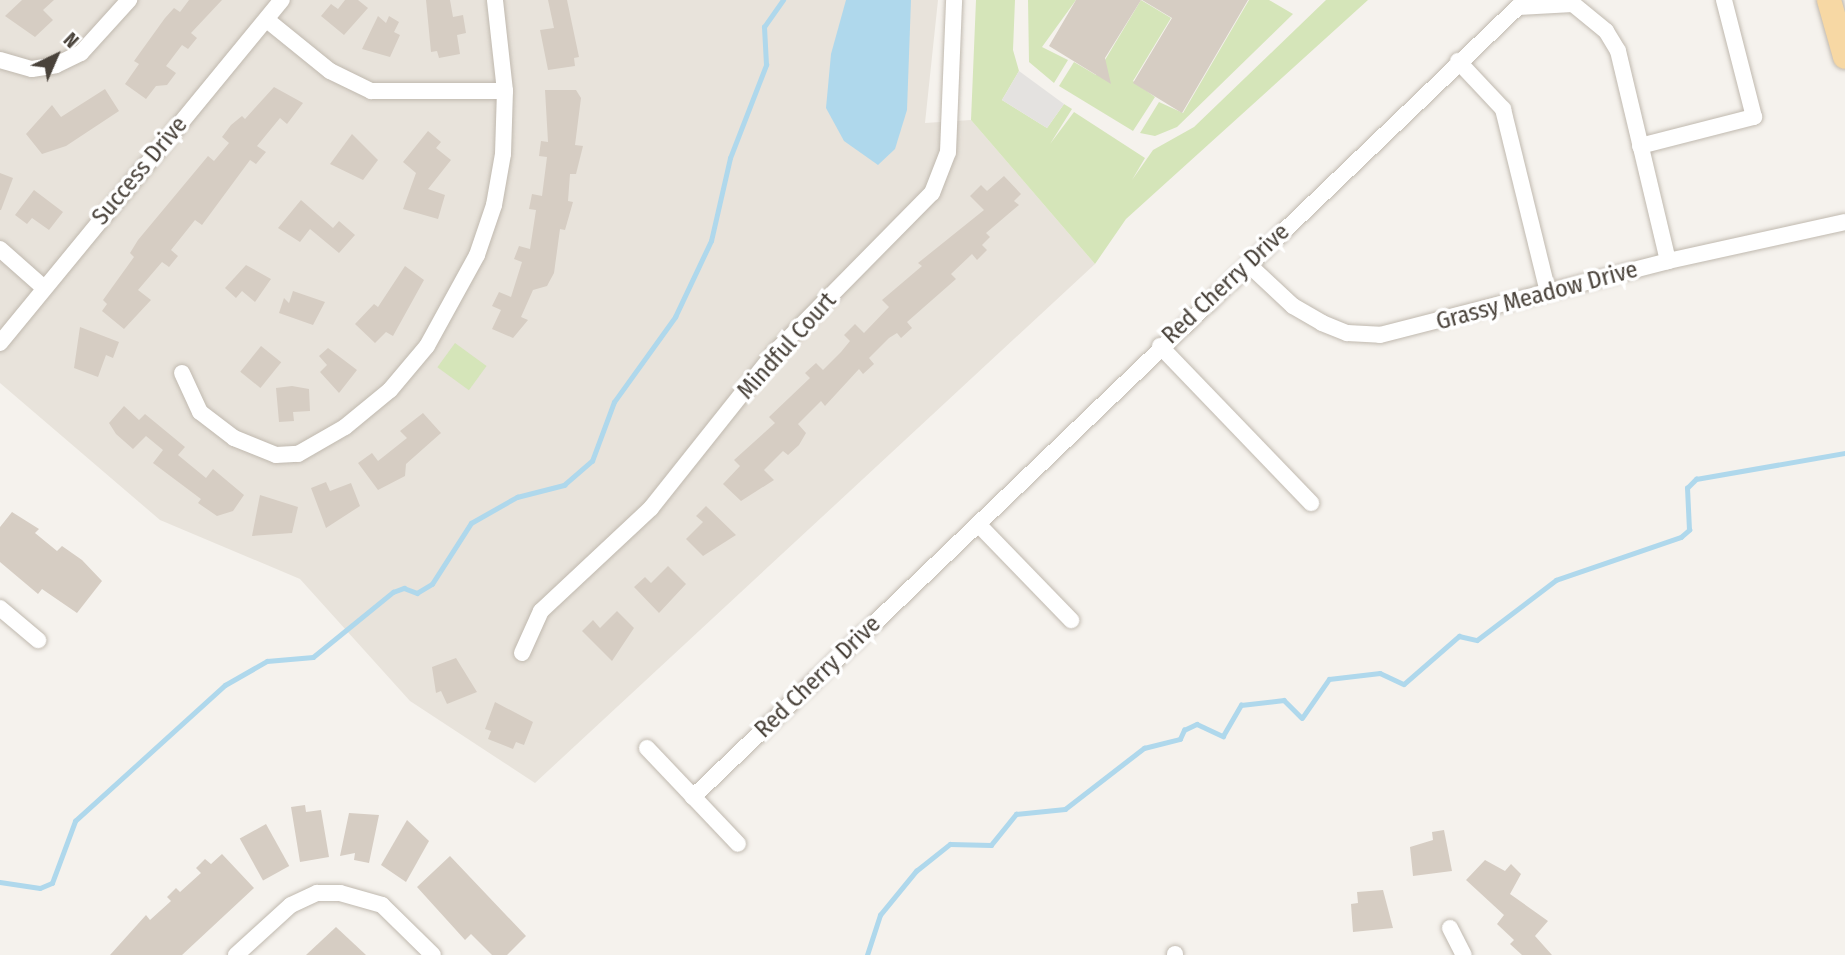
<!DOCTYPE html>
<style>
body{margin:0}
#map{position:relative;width:1845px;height:955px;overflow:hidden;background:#f5f2ed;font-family:"Fira Sans Condensed",sans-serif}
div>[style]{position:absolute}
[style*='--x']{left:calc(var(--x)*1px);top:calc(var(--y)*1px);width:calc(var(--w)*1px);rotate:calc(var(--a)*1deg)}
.residential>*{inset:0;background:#e8e3db}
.green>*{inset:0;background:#d5e5b9;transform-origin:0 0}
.parking>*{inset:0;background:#e4e2e0}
.water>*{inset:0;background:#afd8ec}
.stream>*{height:4.5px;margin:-2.25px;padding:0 2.25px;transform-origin:2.25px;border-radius:2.25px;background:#afd8ec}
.building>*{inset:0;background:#d6cdc3;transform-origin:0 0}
.roads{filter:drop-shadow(0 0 2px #c0b9af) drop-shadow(0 0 2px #c0b9af)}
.minor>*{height:16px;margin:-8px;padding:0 8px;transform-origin:8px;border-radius:8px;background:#fff}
.primary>*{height:24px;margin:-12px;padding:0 12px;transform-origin:12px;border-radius:12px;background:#f7d8a4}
span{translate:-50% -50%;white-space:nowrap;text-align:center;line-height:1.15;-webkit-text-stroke:7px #fff;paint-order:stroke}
.street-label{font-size:24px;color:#49423a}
.north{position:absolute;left:21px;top:21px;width:70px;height:70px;-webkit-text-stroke:5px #fff;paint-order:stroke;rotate:44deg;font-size:19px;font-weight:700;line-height:28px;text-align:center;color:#49423a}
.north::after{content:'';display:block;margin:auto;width:24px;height:32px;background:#49423a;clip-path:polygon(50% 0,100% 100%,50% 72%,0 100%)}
</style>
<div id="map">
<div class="residential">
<i style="clip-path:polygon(0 0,938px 0,925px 123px,971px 120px,1095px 264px,535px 783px,410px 701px,300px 579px,160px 520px,0 383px)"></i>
</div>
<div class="green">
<i style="clip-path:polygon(976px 0,1015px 0,1013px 50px,1019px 71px,1002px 100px,1047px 128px,1064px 104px,1072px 109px,1050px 144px,1074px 112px,1145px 158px,1132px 180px,1153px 150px,1194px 127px,1326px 0,1368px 0,1126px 219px,1095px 264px,971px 120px)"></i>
<i style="clip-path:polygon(1028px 0,1076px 0,1042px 47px,1068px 60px,1054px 83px,1029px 62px)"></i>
<i style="clip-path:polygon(1141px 0,1171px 18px,1133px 81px,1155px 97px,1133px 131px,1059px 86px,1074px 62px,1096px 75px)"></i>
<i style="clip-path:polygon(1249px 0,1269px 0,1293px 14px,1177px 127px,1155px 136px,1140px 133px,1159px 102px,1183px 113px)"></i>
<i style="left:455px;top:343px;width:39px;height:30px;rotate:36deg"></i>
</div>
<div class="parking">
<i style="clip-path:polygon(1019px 71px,1064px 104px,1047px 128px,1002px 100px)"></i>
</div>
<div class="water">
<i style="clip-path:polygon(846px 0,911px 0,907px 110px,895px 149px,878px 165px,844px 141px,826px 108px,831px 54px)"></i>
</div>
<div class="stream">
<i style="--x:0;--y:882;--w:40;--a:8.5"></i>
<i style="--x:40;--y:888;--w:13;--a:-23"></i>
<i style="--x:52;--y:883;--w:66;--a:-69.6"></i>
<i style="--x:75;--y:821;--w:202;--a:-42.2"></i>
<i style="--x:225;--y:685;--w:48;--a:-29.7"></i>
<i style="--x:267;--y:661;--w:46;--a:-5"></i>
<i style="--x:313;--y:657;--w:103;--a:-39.1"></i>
<i style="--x:393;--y:592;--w:12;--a:-20"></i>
<i style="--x:404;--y:588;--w:14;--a:21"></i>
<i style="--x:417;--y:593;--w:17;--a:-31"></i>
<i style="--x:432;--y:584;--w:72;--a:-57.4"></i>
<i style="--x:471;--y:523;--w:53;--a:-29.5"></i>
<i style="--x:517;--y:497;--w:49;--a:-14.3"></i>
<i style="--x:564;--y:485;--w:37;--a:-41"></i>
<i style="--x:592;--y:461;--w:63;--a:-69.6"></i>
<i style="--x:614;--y:402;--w:105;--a:-54.3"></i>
<i style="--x:675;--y:317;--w:84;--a:-64.7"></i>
<i style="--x:711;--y:241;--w:85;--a:-77.1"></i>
<i style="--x:730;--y:158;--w:100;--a:-68.8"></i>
<i style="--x:766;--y:65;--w:38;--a:-93"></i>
<i style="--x:764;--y:27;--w:33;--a:-55"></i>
<i style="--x:867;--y:955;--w:42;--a:-72"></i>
<i style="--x:880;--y:915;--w:57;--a:-50.7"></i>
<i style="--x:916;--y:871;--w:43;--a:-38.5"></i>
<i style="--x:950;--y:844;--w:41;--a:1.4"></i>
<i style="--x:991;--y:845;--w:40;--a:-51"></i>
<i style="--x:1016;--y:814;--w:49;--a:-5.8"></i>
<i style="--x:1065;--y:809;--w:100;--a:-37.7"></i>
<i style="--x:1144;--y:748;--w:37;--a:-14"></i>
<i style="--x:1180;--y:739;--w:10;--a:-66"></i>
<i style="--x:1184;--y:730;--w:14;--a:-25"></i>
<i style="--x:1197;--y:724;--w:29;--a:25"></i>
<i style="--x:1223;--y:736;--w:36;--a:-60"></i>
<i style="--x:1241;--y:705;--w:43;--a:-6.6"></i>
<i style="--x:1284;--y:700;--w:25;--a:45"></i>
<i style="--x:1302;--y:718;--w:47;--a:-55.3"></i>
<i style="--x:1329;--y:679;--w:51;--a:-6.7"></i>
<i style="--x:1380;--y:673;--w:26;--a:25"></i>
<i style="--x:1404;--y:684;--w:73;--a:-41.1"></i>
<i style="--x:1459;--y:636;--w:18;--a:13"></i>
<i style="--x:1477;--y:640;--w:99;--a:-37.2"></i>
<i style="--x:1556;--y:580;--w:132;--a:-19"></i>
<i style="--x:1681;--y:537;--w:11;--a:-41"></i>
<i style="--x:1689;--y:530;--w:42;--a:-92.7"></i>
<i style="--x:1687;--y:488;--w:13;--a:-45"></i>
<i style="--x:1696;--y:479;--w:151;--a:-9.9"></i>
</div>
<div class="building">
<i style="clip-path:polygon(22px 0,54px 0,43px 10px,53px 20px,35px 37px,5px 16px)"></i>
<i style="clip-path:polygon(189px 0,222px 0,191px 33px,197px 38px,188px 49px,182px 45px,166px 66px,176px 73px,167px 85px,156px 86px,146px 99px,125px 84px,139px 64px,134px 61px,165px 18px,174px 8px,180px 12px)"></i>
<i style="clip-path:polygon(345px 0,358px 0,368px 8px,344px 35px,321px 16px,331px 4px,338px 9px)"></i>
<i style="clip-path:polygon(426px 0,450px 0,453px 17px,463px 15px,466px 33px,457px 35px,460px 54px,439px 58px,437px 51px,431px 52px)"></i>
<i style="clip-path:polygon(548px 0,567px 0,579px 57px,574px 58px,575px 66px,548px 70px,540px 30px,554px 28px)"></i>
<i style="clip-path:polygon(1076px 0,1141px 0,1105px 58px,1111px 84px,1049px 46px)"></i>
<i style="clip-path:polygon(1142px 0,1248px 0,1182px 113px,1133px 83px,1172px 18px)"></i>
<i style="clip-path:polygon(378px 16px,386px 23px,389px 16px,399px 22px,394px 32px,400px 35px,390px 57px,362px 49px)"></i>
<i style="clip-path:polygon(274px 87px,303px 103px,287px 124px,280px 118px,257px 146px,266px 152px,256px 164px,250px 160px,202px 225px,195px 220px,171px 250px,178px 256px,169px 267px,162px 262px,138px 290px,151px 300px,124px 329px,102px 311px,107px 304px,103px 300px,134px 257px,130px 253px,138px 240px,208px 156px,214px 161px,229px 143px,222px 137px,231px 125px,242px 116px,245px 119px)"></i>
<i style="clip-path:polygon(105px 89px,119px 111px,66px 146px,42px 154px,26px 134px,52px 105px,61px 117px)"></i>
<i style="clip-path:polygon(545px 90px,576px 90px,581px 98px,575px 145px,583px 146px,576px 174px,570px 174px,568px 201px,573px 202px,565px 230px,560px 229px,554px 273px,547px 286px,533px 290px,521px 317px,528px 320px,513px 338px,492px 329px,501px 310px,492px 306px,499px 292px,511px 297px,522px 262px,514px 259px,519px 246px,530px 249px,536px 210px,529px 209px,532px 194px,542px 196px,547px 157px,539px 156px,541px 141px,548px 142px)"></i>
<i style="clip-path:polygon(428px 131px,441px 142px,436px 148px,451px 160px,428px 189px,445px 195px,438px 219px,403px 209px,416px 173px,403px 162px)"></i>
<i style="clip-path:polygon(352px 134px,378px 160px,363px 180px,330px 164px)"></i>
<i style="clip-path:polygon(0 173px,13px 178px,1px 210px,0 210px)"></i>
<i style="clip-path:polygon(1004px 176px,1021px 194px,1014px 201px,1019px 205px,986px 233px,990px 237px,982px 245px,987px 250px,977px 260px,972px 254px,951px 274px,956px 279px,907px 322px,912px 328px,901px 338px,897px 333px,889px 338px,869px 358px,874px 364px,863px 374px,859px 369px,825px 406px,821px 401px,798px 424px,806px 433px,799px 445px,788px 455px,783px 451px,764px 470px,774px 480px,741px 501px,723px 484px,740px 466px,734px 460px,775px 423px,769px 417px,810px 378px,805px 373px,816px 363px,823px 370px,841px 352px,850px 341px,844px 335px,855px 324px,864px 333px,889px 307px,882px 300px,922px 266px,918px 263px,984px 210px,970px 196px,981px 185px,987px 191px)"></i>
<i style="clip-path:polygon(34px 190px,63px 212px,49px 230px,32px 218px,27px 224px,15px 215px)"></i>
<i style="clip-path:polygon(301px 200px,333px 228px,339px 221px,355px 235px,339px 253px,310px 229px,300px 242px,278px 228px)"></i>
<i style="clip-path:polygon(246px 265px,271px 279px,255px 302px,242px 291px,236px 298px,225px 288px)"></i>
<i style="clip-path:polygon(405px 266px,424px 280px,393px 336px,386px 332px,375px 343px,355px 324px,374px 304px,378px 307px)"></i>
<i style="clip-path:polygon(293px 291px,325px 302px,313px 325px,279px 313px,284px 298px,289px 303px)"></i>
<i style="clip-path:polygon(80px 327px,119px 342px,113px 358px,106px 355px,98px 377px,74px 368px)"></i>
<i style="left:261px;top:346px;width:26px;height:33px;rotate:39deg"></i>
<i style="clip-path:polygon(328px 348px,357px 370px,339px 393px,320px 372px,327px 365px,319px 356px)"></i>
<i style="clip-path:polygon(292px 386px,309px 389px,310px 411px,293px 412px,294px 421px,279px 422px,276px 388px)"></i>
<i style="clip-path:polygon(124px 406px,139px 420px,145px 414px,185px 447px,178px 455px,206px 478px,213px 469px,244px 495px,233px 511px,217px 516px,198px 503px,201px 499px,153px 463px,163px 450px,146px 436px,133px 449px,116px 434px,109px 423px)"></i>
<i style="clip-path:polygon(423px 413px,441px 433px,406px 464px,405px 476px,378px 490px,358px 463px,372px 453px,378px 461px,407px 438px,400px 431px)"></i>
<i style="clip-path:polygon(326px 482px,330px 491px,351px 483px,360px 506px,326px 528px,311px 488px)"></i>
<i style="clip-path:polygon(260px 495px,298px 507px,292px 533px,252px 536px)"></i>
<i style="clip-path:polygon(706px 506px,736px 535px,703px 556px,686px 539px,703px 522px,696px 516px)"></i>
<i style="clip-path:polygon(12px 512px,39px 529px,35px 533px,57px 551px,62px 546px,82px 560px,102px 581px,77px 613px,42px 589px,38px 594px,0 562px,0 527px)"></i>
<i style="clip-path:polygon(668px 566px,686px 584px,659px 613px,634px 587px,645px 577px,651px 583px)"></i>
<i style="clip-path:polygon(617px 611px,634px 628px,612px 661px,582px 631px,593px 620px,600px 628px)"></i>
<i style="clip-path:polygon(456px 658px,477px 692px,447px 704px,441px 691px,436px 693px,432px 667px)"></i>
<i style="clip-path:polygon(495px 702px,533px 722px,524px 745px,516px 742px,513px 749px,488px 739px,491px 731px,485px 729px)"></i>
<i style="clip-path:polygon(305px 805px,306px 812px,321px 810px,329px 857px,300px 862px,291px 807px)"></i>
<i style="clip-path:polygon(349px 813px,379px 815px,369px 863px,354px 860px,355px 853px,340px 856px)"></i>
<i style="clip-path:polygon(407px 820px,429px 841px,406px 882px,381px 865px)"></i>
<i style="left:266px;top:824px;width:48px;height:30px;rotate:61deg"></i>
<i style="clip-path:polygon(1444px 830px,1452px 871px,1413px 876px,1410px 847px,1433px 840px,1432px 832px)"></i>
<i style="clip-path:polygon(222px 854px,254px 888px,182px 955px,110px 955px,146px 915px,150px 920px,171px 901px,167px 897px,176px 888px,180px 892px,201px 873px,196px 868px,205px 859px,211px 864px)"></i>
<i style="clip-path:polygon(450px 856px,526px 936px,507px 955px,492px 955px,471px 934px,465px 940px,417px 887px)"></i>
<i style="clip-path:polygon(1485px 860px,1505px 871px,1511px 864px,1521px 874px,1510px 894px,1548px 921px,1535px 936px,1552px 955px,1522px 955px,1510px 944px,1514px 940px,1497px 924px,1504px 915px,1466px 880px)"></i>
<i style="clip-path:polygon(1383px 890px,1393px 928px,1353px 932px,1351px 904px,1358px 903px,1357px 892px)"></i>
<i style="clip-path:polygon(336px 927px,366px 955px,306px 955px)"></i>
</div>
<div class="roads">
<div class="minor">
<i style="--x:267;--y:20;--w:81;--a:39"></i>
<i style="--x:330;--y:71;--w:46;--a:26"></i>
<i style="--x:371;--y:91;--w:134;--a:0"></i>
<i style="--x:0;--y:60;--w:33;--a:16"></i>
<i style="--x:32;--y:69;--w:24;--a:-9"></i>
<i style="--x:56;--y:65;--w:28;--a:-26"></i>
<i style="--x:81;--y:53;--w:72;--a:-47.8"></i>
<i style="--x:1458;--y:61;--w:66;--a:46.8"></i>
<i style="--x:1503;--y:109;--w:188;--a:76.2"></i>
<i style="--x:1640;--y:146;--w:118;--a:-14.3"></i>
<i style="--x:1754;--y:117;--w:121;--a:-104.4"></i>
<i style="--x:0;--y:249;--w:57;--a:41.5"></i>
<i style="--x:1248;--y:264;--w:62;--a:43"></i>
<i style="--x:1293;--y:306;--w:34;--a:30"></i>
<i style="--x:1322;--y:323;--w:27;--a:22"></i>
<i style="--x:1347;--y:333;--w:33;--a:3"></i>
<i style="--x:1380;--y:335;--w:297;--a:-14.4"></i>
<i style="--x:1668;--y:261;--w:181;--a:-12.4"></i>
<i style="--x:0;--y:343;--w:444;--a:-50.6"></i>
<i style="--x:1160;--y:346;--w:218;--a:46.1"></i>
<i style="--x:182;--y:373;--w:43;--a:65.2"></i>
<i style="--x:200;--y:412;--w:43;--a:37.4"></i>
<i style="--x:234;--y:438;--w:45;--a:22"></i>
<i style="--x:276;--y:455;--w:22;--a:-3"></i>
<i style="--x:298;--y:454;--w:54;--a:-29.9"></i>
<i style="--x:345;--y:427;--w:58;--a:-39.4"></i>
<i style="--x:390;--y:390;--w:57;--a:-49.9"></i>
<i style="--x:427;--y:346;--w:104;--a:-61.2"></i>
<i style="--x:477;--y:255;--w:53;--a:-71.2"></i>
<i style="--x:494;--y:205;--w:52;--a:-80"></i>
<i style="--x:503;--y:154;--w:63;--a:-88.2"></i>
<i style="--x:505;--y:91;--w:92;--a:-96.3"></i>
<i style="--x:978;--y:524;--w:134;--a:45.9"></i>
<i style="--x:0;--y:608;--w:50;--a:40.1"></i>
<i style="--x:522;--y:653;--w:46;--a:-65.7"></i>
<i style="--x:541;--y:611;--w:151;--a:-43.1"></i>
<i style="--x:651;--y:508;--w:201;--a:-51.5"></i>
<i style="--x:776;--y:351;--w:222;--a:-45.4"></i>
<i style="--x:932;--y:193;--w:44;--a:-68.7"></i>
<i style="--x:948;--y:152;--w:152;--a:-87.7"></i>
<i style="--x:647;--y:748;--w:132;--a:46.5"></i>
<i style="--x:693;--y:797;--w:1142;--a:-43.76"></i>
<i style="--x:1518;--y:7;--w:55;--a:-3.1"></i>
<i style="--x:1573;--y:4;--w:43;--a:39.3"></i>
<i style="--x:1606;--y:31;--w:23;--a:59"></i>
<i style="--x:1618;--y:51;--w:216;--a:76.6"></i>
<i style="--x:1450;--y:928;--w:30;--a:63"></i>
<i style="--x:1175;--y:954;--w:1;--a:90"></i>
<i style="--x:236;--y:955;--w:74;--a:-42.3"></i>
<i style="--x:291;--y:905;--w:29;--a:-25"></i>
<i style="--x:317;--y:893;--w:23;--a:0"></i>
<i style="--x:340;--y:893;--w:44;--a:15.9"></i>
<i style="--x:382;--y:905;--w:71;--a:44.4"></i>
</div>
<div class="primary">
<i style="--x:1829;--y:0;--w:59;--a:74.3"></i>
</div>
</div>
<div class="street-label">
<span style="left:140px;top:171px;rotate:-50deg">Success Drive</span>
<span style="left:1226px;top:284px;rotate:-43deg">Red Cherry Drive</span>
<span style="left:1537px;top:296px;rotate:-15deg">Grassy Meadow Drive</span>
<span style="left:787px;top:346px;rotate:-48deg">Mindful Court</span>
<span style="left:818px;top:677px;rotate:-44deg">Red Cherry Drive</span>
</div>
<div class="north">N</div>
</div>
